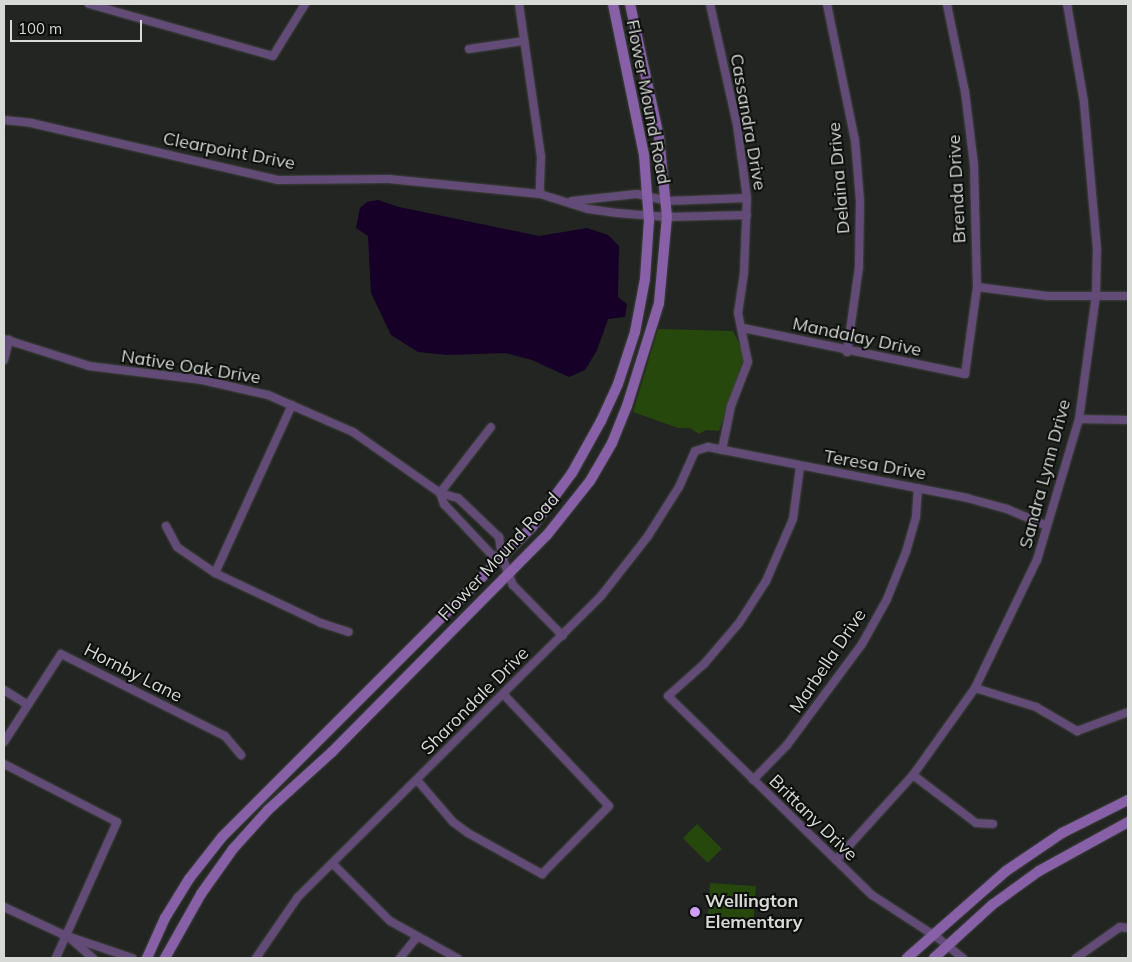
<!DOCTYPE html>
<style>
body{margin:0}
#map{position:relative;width:1132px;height:962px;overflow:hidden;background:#222521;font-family:Mulish,sans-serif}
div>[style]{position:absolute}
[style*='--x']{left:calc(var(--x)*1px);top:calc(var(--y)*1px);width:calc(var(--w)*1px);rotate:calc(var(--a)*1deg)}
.green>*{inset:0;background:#26480c;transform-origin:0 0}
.water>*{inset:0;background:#160027}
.roads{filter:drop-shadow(0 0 1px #3f423e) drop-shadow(0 0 1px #3f423e)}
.minor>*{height:8px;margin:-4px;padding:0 4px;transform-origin:4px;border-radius:4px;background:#634b78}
.secondary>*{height:10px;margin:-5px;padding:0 5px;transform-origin:5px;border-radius:5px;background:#8760a7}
.dots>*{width:14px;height:14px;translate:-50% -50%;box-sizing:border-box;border:2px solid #0c0e0c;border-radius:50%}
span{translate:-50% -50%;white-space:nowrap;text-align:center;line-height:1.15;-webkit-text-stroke:4px #0c0e0c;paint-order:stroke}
.street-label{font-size:18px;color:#d7d9d6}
.poi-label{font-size:18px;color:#d7d9d6;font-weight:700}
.left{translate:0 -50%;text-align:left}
.frame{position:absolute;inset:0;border:5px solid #d7d9d6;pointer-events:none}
.scale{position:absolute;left:10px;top:20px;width:132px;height:22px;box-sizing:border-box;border:2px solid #d7d9d6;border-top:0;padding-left:6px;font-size:15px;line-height:18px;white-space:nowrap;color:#d7d9d6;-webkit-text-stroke:4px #0c0e0c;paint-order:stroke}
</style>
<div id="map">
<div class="green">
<i style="clip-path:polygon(658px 329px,733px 331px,745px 355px,719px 431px,706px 430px,699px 434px,690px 428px,678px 428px,633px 412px)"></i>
<i style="left:697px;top:824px;width:35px;height:20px;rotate:45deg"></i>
<i style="left:710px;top:883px;width:46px;height:33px;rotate:4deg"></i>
</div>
<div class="water">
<i style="clip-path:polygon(378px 200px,399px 207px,539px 236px,587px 228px,608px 235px,619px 246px,618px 297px,627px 304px,625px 317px,608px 319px,597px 350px,585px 370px,569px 377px,532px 360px,505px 353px,448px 355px,418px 352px,391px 335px,371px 293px,368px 236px,356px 228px,360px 208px,367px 202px)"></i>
</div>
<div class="roads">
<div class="minor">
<i style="--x:89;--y:4;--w:191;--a:15.8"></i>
<i style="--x:273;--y:56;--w:61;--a:-58.4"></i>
<i style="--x:519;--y:4;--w:154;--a:81.8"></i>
<i style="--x:541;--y:156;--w:38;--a:92"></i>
<i style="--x:710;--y:4;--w:124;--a:77.4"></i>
<i style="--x:737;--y:125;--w:74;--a:82.2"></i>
<i style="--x:747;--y:198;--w:75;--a:92.3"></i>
<i style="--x:744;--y:273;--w:40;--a:98.5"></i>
<i style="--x:738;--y:313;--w:50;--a:78.5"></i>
<i style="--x:748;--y:362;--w:47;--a:111.1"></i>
<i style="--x:731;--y:406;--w:45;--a:101.6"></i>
<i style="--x:827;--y:4;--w:139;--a:78.4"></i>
<i style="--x:855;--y:140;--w:61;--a:85.3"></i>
<i style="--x:860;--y:201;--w:66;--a:90.9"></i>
<i style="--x:859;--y:267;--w:86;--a:98"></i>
<i style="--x:469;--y:49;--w:56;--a:-8.3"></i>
<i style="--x:4;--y:120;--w:27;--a:6"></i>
<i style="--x:31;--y:123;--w:253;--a:13"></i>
<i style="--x:278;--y:180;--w:111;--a:-0.5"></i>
<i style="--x:389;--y:179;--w:152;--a:5.7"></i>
<i style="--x:540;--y:194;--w:50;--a:17.4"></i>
<i style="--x:588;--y:209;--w:29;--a:8"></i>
<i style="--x:617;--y:213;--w:50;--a:4.6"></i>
<i style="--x:667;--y:217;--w:80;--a:-1.4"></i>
<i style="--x:572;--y:201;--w:65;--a:-6.1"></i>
<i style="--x:637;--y:194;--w:31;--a:13"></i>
<i style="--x:667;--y:201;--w:80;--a:-2.1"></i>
<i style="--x:977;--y:287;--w:71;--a:7.3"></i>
<i style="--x:1047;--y:296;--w:81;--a:0"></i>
<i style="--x:743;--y:328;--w:227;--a:11.7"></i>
<i style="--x:965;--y:374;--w:88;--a:-82.1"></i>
<i style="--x:977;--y:287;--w:122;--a:-91.4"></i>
<i style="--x:974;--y:165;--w:74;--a:-97"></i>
<i style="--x:965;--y:92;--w:90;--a:-101.6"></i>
<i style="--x:4;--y:339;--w:89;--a:17.6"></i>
<i style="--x:89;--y:366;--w:114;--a:7.1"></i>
<i style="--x:202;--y:380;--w:68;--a:12.8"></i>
<i style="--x:268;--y:395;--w:93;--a:23.5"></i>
<i style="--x:353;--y:432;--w:106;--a:35"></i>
<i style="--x:440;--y:493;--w:19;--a:16"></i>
<i style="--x:458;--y:498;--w:57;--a:43.6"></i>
<i style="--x:499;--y:537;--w:20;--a:81"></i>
<i style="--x:502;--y:557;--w:30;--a:69"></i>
<i style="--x:513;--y:585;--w:71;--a:45.6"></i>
<i style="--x:4;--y:360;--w:21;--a:-76"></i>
<i style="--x:1079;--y:419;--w:49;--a:1.2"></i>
<i style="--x:800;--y:467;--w:52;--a:97.7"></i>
<i style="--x:793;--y:519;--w:68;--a:113.5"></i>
<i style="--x:766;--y:581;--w:50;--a:122.7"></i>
<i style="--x:739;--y:623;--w:54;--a:130.5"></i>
<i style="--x:704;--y:664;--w:48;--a:138.4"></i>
<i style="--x:668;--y:696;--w:285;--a:44.3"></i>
<i style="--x:872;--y:895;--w:79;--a:33.1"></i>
<i style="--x:938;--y:938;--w:32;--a:39"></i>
<i style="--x:440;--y:493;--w:12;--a:70"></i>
<i style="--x:444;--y:504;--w:70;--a:46.7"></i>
<i style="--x:492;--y:555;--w:10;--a:11"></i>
<i style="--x:440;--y:493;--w:83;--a:-52.3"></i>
<i style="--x:166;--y:526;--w:24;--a:62"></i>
<i style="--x:177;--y:547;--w:46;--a:34.4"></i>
<i style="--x:215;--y:573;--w:117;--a:25.3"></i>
<i style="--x:321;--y:623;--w:29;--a:18"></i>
<i style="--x:215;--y:573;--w:185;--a:-65.4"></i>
<i style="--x:975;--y:688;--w:64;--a:17.3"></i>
<i style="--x:1036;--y:707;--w:48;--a:30.3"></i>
<i style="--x:1077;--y:731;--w:54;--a:-20.4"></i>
<i style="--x:4;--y:690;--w:28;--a:32"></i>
<i style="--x:4;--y:742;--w:105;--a:-57.1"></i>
<i style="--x:61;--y:654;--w:183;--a:26.6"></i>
<i style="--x:225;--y:736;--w:25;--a:50"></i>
<i style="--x:4;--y:764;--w:127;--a:27.2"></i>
<i style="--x:117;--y:822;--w:149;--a:114.2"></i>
<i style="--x:913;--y:775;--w:79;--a:37.3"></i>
<i style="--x:976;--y:823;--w:17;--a:3"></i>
<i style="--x:417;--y:780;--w:55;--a:49.4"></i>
<i style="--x:453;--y:822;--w:19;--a:36"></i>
<i style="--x:468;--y:833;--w:85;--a:29"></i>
<i style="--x:542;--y:874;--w:95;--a:-45.4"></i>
<i style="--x:609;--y:806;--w:154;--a:-133.4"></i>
<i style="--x:753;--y:780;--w:49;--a:-45.8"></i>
<i style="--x:787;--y:745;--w:126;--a:-53.4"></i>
<i style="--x:862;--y:644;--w:51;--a:-60.9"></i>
<i style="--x:887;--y:599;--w:51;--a:-68"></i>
<i style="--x:906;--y:552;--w:37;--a:-74"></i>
<i style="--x:916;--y:516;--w:28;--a:-86"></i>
<i style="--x:836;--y:860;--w:115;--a:-47.8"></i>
<i style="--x:913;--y:775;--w:107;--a:-54.5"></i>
<i style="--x:975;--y:688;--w:142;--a:-64.2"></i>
<i style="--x:1037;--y:560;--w:147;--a:-73.4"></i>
<i style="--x:1079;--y:419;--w:125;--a:-82.2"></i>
<i style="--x:1096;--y:295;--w:46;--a:-88.8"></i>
<i style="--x:1097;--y:249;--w:148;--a:-95.1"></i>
<i style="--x:1084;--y:102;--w:99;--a:-99.8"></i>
<i style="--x:332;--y:863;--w:82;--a:45"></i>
<i style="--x:390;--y:921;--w:77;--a:28.9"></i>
<i style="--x:4;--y:907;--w:66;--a:25"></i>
<i style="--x:64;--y:935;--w:72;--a:18.7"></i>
<i style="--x:72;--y:940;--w:28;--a:41"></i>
<i style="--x:256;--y:958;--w:74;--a:-55.5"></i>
<i style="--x:298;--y:897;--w:427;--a:-44.8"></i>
<i style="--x:601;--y:596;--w:76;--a:-51.9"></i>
<i style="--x:648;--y:536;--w:58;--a:-57.7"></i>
<i style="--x:679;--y:487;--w:39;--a:-66"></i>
<i style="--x:695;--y:451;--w:14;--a:-17"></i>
<i style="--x:708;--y:447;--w:264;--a:11.1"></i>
<i style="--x:967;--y:498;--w:41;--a:15.4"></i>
<i style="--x:1007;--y:509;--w:43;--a:23"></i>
<i style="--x:400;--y:958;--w:26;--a:-51"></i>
<i style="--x:1076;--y:958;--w:54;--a:-35.2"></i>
<i style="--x:1120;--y:927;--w:8;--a:7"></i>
</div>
<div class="secondary">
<i style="--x:147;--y:958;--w:44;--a:-65.8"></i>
<i style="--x:165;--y:918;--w:46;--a:-58.4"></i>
<i style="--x:189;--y:879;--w:53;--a:-51.8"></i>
<i style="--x:222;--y:837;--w:438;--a:-45"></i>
<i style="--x:532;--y:527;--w:67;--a:-53.5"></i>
<i style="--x:572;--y:473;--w:60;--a:-60.9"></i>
<i style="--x:601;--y:421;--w:41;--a:-65.3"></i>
<i style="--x:618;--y:384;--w:55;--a:-71.9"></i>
<i style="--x:635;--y:332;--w:54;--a:-79.3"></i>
<i style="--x:645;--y:279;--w:58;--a:-86.1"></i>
<i style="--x:649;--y:221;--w:66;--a:-94.3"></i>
<i style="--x:644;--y:155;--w:154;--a:-101.6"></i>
<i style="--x:165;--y:958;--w:73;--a:-60.6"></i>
<i style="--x:201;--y:894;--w:55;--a:-54.6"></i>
<i style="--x:233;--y:849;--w:52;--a:-48.1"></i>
<i style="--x:268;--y:810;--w:86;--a:-42.2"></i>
<i style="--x:332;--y:752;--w:305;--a:-45.3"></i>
<i style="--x:547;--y:535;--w:69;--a:-51.5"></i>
<i style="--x:590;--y:481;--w:44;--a:-59.9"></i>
<i style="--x:612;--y:443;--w:40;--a:-68"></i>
<i style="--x:627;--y:406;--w:108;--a:-72.7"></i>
<i style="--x:659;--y:303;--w:86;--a:-84.7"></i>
<i style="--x:667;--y:217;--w:80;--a:-95.7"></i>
<i style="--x:659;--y:137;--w:136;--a:-102.3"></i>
<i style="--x:907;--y:958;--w:132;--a:-41.3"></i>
<i style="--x:1006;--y:871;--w:68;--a:-34.2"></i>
<i style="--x:1062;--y:833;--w:74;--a:-26.6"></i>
<i style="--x:934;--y:958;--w:79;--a:-42.4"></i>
<i style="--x:992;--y:905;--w:58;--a:-35.9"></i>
<i style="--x:1039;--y:871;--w:102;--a:-28.8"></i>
</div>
</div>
<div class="dots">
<i style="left:695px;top:912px;background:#d19dfe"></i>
</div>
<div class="street-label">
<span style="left:648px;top:102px;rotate:79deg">Flower Mound Road</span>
<span style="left:748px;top:122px;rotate:80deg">Cassandra Drive</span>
<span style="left:229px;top:151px;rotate:11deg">Clearpoint Drive</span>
<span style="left:839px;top:178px;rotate:-95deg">Delaina Drive</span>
<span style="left:957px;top:189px;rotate:-93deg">Brenda Drive</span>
<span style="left:857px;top:337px;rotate:12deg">Mandalay Drive</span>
<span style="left:191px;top:367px;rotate:9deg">Native Oak Drive</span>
<span style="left:875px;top:465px;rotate:10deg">Teresa Drive</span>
<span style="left:1045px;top:474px;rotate:-75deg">Sandra Lynn Drive</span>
<span style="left:499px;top:557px;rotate:-47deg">Flower Mound Road</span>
<span style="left:828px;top:661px;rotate:-56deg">Marbella Drive</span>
<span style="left:133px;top:673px;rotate:27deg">Hornby Lane</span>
<span style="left:475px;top:701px;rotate:-45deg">Sharondale Drive</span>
<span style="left:813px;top:818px;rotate:44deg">Brittany Drive</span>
</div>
<div class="poi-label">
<span class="left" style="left:705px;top:912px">Wellington<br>Elementary</span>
</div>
<div class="frame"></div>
<div class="scale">100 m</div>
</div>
